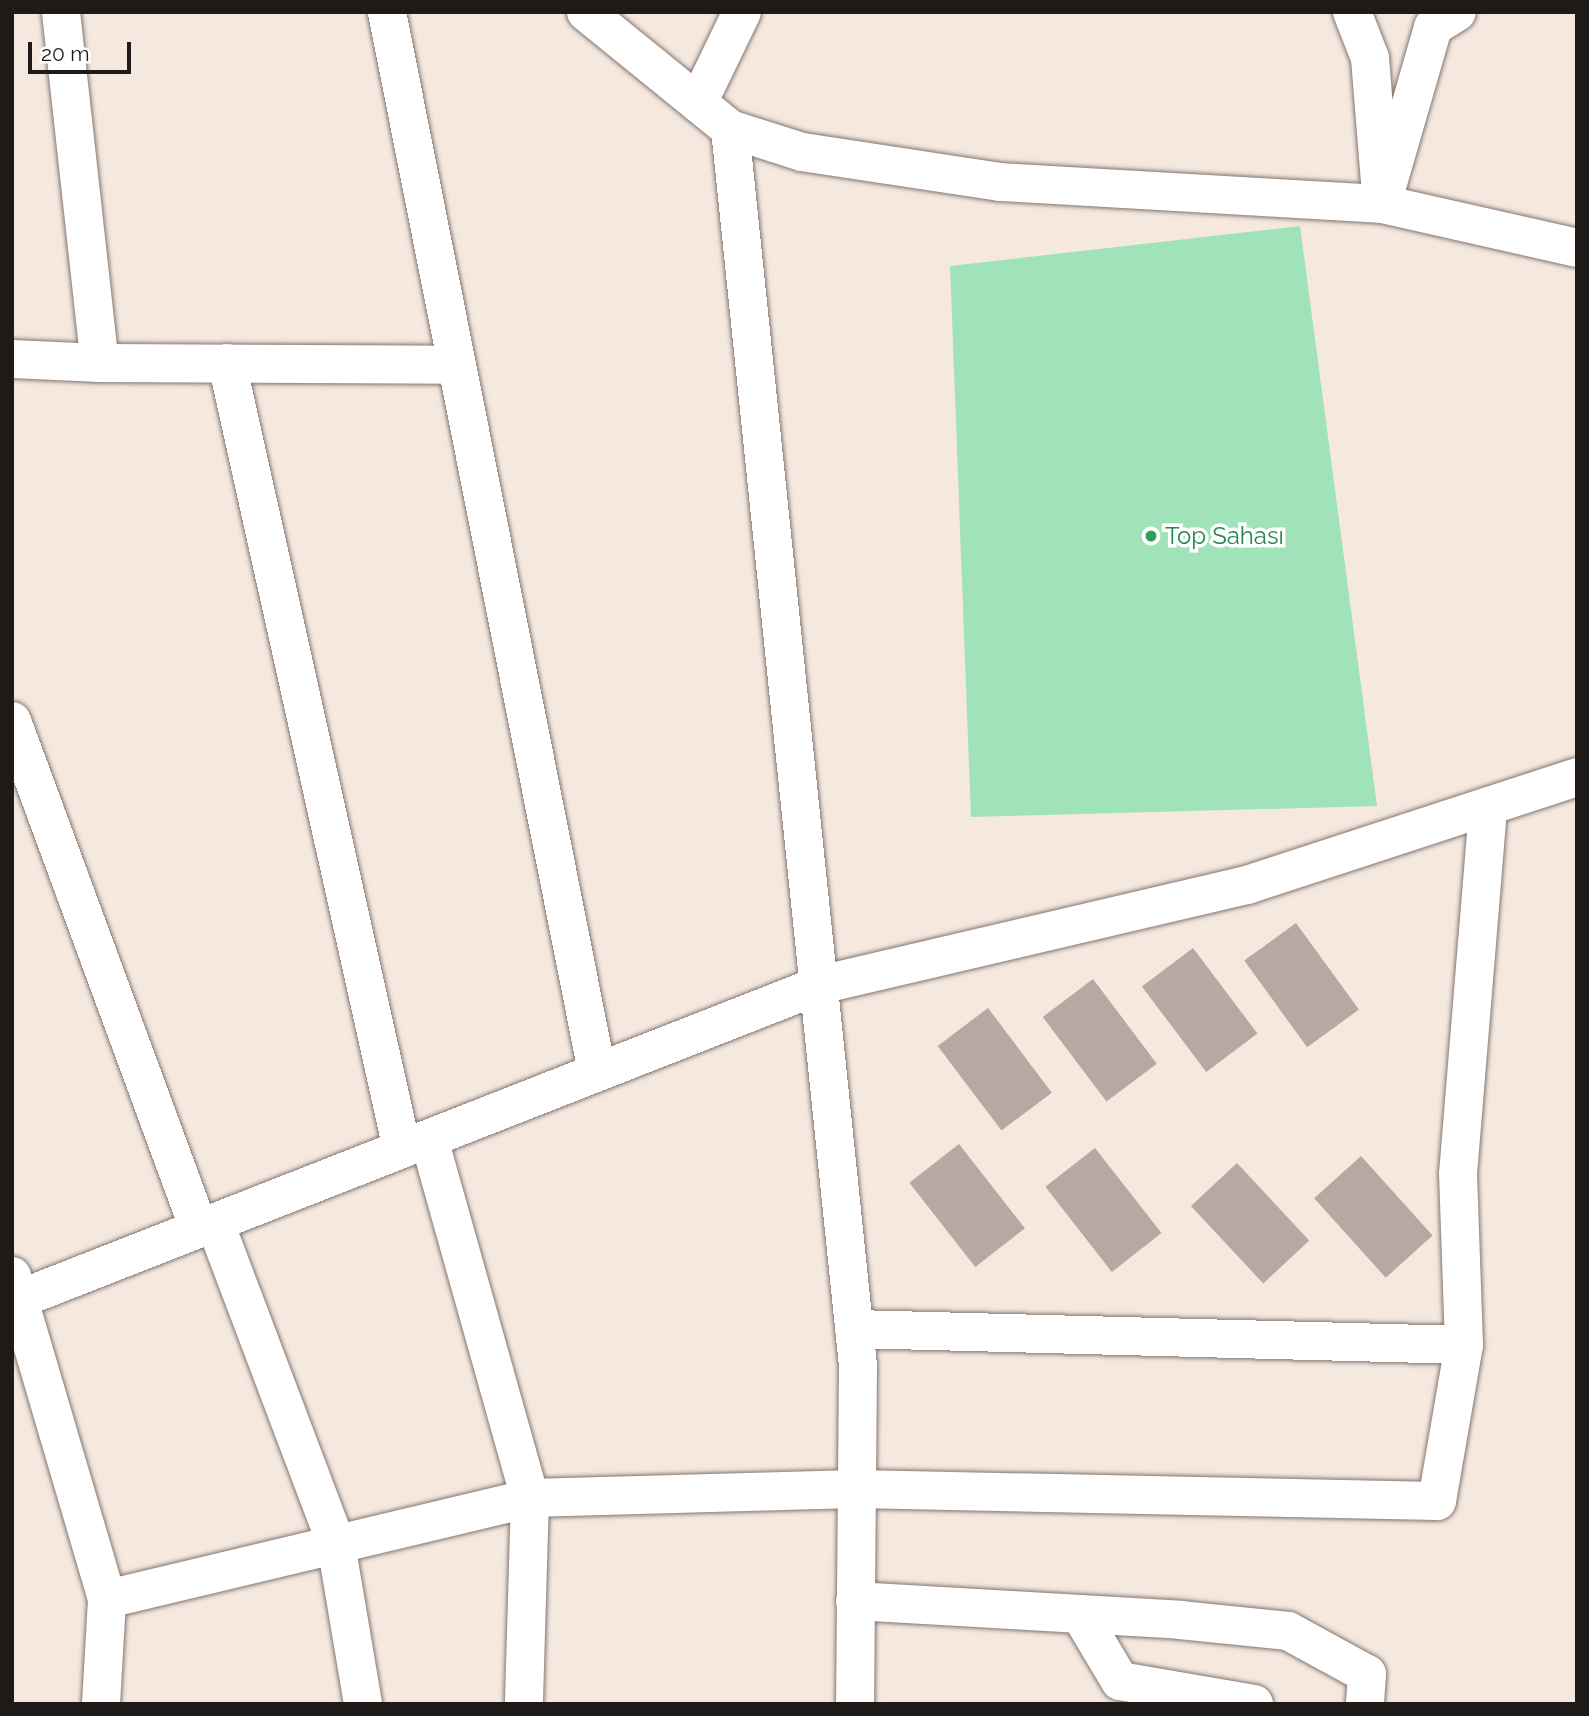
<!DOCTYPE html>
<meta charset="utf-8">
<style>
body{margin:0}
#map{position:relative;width:1589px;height:1716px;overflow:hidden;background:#f5e8df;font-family:Raleway,sans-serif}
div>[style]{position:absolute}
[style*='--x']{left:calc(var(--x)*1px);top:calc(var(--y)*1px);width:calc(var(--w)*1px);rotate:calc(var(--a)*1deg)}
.green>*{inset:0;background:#a1e3b9}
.building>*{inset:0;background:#b5a9a1;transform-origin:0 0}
.roads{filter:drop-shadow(0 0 2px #82766f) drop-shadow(0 0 2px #82766f)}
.minor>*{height:38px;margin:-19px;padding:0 19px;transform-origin:19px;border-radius:19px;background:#fff}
.dots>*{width:19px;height:19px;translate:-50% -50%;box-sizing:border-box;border:4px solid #fff;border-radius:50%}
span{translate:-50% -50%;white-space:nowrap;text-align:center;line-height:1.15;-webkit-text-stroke:7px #fff;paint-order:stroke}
.leisure-label{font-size:24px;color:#27864d}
.left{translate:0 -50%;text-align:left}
.frame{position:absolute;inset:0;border:14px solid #1f1a18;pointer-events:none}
.scale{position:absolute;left:28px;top:42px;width:103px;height:32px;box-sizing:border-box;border:4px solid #1f1a18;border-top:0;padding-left:9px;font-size:21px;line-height:24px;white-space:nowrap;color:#1f1a18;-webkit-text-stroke:5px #fff;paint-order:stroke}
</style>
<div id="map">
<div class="green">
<i style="clip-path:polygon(1300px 226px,1377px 806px,971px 817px,950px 266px)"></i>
</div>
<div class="building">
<i style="left:1296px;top:923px;width:107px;height:64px;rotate:54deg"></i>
<i style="left:1193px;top:948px;width:107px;height:64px;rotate:53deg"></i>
<i style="left:1093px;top:979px;width:106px;height:63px;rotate:53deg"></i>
<i style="left:988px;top:1008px;width:106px;height:63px;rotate:53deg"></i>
<i style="left:959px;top:1144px;width:107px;height:63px;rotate:52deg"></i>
<i style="left:1095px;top:1148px;width:108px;height:63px;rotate:52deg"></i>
<i style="left:1361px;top:1156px;width:107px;height:63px;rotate:48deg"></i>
<i style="left:1237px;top:1163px;width:106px;height:63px;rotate:47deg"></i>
</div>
<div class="roads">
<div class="minor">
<i style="--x:61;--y:12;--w:353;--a:83.7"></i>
<i style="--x:100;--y:363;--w:357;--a:0.3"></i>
<i style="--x:387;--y:12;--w:1081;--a:78.79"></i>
<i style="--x:586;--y:12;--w:186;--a:39.1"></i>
<i style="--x:730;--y:129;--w:76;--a:17.7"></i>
<i style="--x:802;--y:152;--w:200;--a:8.6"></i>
<i style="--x:1000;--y:182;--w:383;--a:3.3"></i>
<i style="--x:1382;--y:204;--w:200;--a:12.7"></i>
<i style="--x:1352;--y:12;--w:49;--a:68.6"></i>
<i style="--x:1370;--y:58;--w:123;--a:85.4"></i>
<i style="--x:698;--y:103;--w:101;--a:-64.2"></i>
<i style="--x:730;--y:129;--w:1244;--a:84.09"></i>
<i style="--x:858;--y:1366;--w:338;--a:90.5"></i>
<i style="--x:1382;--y:204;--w:184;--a:-73.9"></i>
<i style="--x:1433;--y:27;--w:28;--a:-32"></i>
<i style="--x:12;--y:359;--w:88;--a:2.6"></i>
<i style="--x:227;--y:363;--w:805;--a:77.45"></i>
<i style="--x:12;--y:721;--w:541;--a:69.79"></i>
<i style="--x:429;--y:1139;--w:373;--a:74.3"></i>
<i style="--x:530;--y:1498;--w:326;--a:-1.6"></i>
<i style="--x:856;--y:1489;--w:581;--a:1.18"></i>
<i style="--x:1437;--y:1501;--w:158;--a:-80.2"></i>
<i style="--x:215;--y:1223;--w:343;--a:69.3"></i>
<i style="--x:336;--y:1544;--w:162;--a:80.4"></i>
<i style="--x:12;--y:1276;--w:337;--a:73.6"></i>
<i style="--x:107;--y:1599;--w:435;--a:-13.4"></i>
<i style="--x:530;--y:1498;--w:206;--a:91.7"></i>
<i style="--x:12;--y:1302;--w:868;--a:-21.42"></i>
<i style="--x:820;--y:985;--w:439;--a:-13.2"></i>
<i style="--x:1247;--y:885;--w:347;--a:-18.1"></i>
<i style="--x:854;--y:1329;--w:610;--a:1.5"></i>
<i style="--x:1464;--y:1345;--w:171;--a:-92"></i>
<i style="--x:1458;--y:1174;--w:369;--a:-85.3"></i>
<i style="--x:855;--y:1601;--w:326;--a:3.3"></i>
<i style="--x:1180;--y:1620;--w:109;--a:5.8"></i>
<i style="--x:1288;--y:1631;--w:90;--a:28.6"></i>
<i style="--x:1367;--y:1674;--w:30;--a:94"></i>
<i style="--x:1080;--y:1614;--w:78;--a:59.2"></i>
<i style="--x:1120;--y:1681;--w:136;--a:9.7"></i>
<i style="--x:101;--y:1704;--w:105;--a:-86.7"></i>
</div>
</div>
<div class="dots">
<i style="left:1151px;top:536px;background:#2e9e5b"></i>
</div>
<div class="leisure-label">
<span class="left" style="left:1165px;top:536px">Top Sahası</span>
</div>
<div class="frame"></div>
<div class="scale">20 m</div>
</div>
